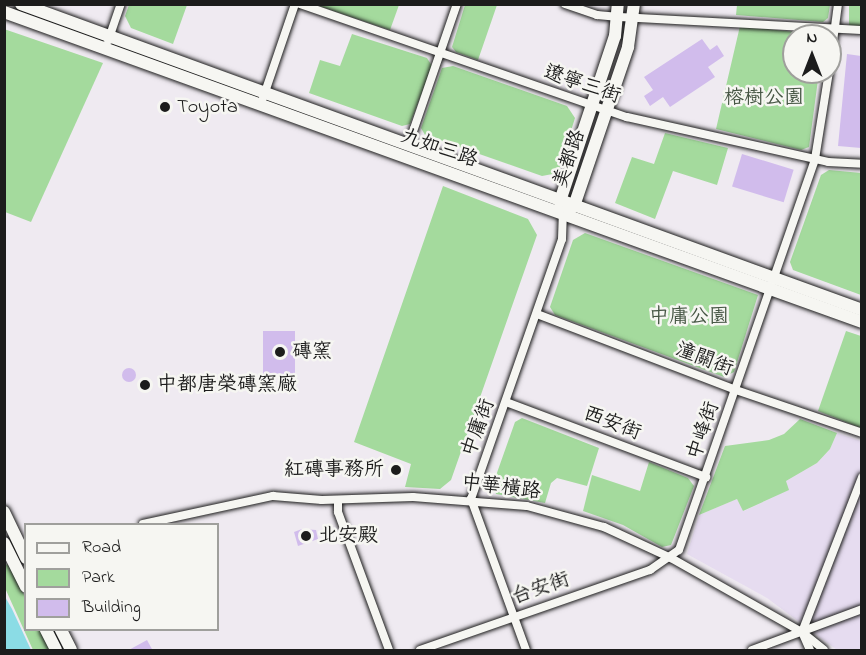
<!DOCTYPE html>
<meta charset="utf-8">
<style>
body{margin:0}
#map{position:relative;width:866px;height:655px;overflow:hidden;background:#efeaf1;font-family:"Indie Flower","LXGW WenKai TC",sans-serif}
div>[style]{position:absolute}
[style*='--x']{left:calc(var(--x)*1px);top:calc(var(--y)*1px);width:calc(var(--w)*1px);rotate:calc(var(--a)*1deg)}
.built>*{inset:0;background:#e6dcf0}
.green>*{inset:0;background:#a4da9d;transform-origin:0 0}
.water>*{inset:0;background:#8bdce5}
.building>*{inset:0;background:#d1bcec;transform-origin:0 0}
.round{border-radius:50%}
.roads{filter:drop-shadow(0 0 2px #1c1c1c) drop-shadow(0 0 2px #1c1c1c)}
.street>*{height:8px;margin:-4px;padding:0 4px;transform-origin:4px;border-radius:4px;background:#f6f6f2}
.secondary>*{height:12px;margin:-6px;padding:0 6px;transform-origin:6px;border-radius:6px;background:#f6f6f2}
.dots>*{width:16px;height:16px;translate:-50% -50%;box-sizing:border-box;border:3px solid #f6f6f2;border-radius:50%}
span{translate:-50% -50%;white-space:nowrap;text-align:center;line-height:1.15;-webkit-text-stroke:5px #f6f6f2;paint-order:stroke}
.street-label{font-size:20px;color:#1c1c1c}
.park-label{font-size:20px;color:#455543}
.poi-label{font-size:20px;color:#1c1c1c}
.left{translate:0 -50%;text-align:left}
.right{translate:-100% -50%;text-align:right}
.frame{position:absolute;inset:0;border:6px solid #1c1c1c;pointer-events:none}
.legend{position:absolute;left:24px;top:523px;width:195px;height:108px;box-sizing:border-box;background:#f6f6f2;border:2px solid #9f9f9c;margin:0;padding:8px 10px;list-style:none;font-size:18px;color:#1c1c1c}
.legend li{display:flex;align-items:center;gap:12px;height:30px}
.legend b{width:30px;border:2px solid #9f9f9c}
.north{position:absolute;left:782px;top:24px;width:60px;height:60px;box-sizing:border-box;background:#f6f6f2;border:2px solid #9f9f9c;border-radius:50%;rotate:0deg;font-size:16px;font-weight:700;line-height:24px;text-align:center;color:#1c1c1c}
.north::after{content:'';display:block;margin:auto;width:21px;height:27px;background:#1c1c1c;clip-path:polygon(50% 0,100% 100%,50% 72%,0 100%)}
</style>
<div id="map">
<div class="built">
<i style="clip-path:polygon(837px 433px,861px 441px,861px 650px,837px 650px,767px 598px,687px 554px,699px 515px,737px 499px,744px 511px,788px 490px,786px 481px,817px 463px,830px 449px)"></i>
</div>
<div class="green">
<i style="clip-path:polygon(129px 5px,187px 5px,173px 44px,131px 28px,125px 16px)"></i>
<i style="clip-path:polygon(316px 5px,399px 5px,390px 30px)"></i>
<i style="clip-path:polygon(465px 5px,497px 5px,478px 60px,456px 52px,452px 47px)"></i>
<i style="clip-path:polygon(737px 5px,737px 4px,830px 5px,828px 18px,823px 22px,736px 15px)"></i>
<i style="left:849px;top:5px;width:12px;height:21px"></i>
<i style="clip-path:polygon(740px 26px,822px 35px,794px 36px,794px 72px,819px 72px,809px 147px,801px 150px,716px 129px)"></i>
<i style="clip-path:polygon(4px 29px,103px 63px,31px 222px,5px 212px)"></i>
<i style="clip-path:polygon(352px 34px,427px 58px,432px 66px,410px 124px,402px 126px,309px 93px,320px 60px,340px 66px)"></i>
<i style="clip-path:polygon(453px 66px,567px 106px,575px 118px,558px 173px,542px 176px,425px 135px,421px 128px,442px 68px)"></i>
<i style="clip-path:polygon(665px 133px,728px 148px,717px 185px,673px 171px,655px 219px,615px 203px,632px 157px,654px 164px)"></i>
<i style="clip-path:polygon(829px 170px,861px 173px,861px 295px,793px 270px,790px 262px,821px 175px)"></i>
<i style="clip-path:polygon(443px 186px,528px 219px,537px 235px,451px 480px,440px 489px,405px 487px,411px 464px,354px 442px)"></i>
<i style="clip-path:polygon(585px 233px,758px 295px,734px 372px,724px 377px,555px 315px,550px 307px,573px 240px)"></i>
<i style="clip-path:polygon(846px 331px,861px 336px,861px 428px,818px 411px)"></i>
<i style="clip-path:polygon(522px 418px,599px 448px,587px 486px,557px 478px,551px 483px,545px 503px,496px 494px,493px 484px,515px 422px)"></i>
<i style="clip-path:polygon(800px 419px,837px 433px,830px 449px,817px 463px,786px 481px,789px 490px,743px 511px,737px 499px,699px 515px,725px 446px,769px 440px,784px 434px)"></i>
<i style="clip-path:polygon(649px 462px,688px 478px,694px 486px,671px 545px,662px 547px,623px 525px,583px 511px,592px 475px,640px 491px)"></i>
<i style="clip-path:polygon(10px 564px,25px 597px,26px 630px,40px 630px,50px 650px,33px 650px,5px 588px,5px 565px)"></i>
</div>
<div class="water">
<i style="clip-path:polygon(4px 595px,12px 609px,31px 650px,5px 650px)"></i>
</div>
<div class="building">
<i style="clip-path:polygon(702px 39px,710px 50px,717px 45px,724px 56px,708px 67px,715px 77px,670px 107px,663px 97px,650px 106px,644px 96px,653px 90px,644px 77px)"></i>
<i style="clip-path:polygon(847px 54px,861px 56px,861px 148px,838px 146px)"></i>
<i style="left:742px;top:154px;width:54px;height:34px;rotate:17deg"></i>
<i style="left:263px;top:331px;width:32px;height:43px"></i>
<i class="round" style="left:122px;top:368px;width:14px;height:14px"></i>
<i style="clip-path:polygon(302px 529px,316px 530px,318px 539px,298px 546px,294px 532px)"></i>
<i style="clip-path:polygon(147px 640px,153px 651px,127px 651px)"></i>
</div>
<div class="roads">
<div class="street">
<i style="--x:300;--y:4;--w:346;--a:19.1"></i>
<i style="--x:627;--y:117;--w:206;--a:12.6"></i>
<i style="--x:828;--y:162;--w:34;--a:3"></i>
<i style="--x:565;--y:4;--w:34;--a:19"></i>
<i style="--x:597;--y:15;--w:22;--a:5"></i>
<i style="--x:619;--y:17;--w:243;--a:3.1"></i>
<i style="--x:108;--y:41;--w:39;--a:-71"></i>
<i style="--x:830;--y:64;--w:61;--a:-82.4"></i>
<i style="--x:263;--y:98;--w:99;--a:-71.2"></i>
<i style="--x:408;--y:146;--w:150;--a:-71"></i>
<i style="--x:537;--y:314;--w:213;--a:20.9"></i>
<i style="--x:736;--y:390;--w:133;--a:18.8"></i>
<i style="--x:506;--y:402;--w:214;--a:20.6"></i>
<i style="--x:338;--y:500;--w:12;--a:90"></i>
<i style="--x:338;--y:512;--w:147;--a:69.7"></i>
<i style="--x:143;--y:524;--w:133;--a:-12.2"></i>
<i style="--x:273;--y:496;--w:49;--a:4.7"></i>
<i style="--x:322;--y:500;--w:91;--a:-1.9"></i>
<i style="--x:413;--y:497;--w:114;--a:4.5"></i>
<i style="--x:527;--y:506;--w:80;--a:15.3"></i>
<i style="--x:604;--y:527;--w:74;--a:24.8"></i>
<i style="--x:671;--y:558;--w:150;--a:29.5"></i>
<i style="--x:802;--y:632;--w:28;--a:39"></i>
<i style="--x:420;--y:650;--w:244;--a:-19.2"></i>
<i style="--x:650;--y:570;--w:35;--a:-35"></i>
<i style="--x:679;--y:550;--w:414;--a:-70.8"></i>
<i style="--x:815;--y:159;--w:88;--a:-80.9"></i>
<i style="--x:526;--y:650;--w:161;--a:-110"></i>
<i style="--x:471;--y:499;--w:275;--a:-70.7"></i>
<i style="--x:562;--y:239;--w:25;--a:-88"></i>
<i style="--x:752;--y:650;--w:117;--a:-20.4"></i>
<i style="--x:810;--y:650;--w:20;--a:-114"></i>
<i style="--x:802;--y:632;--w:166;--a:-68.8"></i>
</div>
<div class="secondary">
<i style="--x:21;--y:4;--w:895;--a:19.99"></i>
<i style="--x:4;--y:12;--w:912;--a:19.87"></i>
<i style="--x:561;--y:207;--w:6;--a:-99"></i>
<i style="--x:560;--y:201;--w:174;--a:-71.6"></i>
<i style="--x:615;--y:36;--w:32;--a:-85"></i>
<i style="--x:569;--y:210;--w:6;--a:-39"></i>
<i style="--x:574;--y:206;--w:168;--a:-71.2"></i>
<i style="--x:628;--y:47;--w:43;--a:-82.1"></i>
<i style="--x:4;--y:512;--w:51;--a:64.4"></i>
<i style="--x:4;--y:543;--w:49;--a:63.4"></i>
<i style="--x:46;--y:630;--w:22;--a:63"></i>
<i style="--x:61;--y:630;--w:22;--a:63"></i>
</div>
</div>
<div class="dots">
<i style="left:165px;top:107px;background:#1c1c1c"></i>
<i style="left:280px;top:352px;background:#1c1c1c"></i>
<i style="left:145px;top:385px;background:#1c1c1c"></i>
<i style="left:396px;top:470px;background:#1c1c1c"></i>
<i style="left:306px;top:536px;background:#1c1c1c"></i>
</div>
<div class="street-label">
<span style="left:582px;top:85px;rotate:19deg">遼寧三街</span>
<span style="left:439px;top:149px;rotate:19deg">九如三路</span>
<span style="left:570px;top:159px;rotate:-71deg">美都路</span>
<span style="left:704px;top:360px;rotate:21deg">潼關街</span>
<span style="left:612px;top:424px;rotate:21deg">西安街</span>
<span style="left:479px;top:428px;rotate:-70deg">中庸街</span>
<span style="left:704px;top:431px;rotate:-71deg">中峰街</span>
<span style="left:501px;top:488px;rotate:7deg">中華橫路</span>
<span style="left:541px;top:589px;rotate:-19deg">台安街</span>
</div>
<div class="park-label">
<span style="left:764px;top:98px">榕樹公園</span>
<span style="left:689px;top:317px">中庸公園</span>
</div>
<div class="poi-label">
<span class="left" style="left:177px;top:107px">Toyota</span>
<span class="left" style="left:292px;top:352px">磚窯</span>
<span class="left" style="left:157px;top:385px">中都唐榮磚窯廠</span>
<span class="right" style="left:384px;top:470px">紅磚事務所</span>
<span class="left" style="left:318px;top:536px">北安殿</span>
</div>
<div class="frame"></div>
<ul class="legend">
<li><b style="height:8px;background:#f6f6f2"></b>Road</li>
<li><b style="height:16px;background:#a4da9d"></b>Park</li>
<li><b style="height:16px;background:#d1bcec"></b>Building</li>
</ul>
<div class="north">N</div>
</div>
